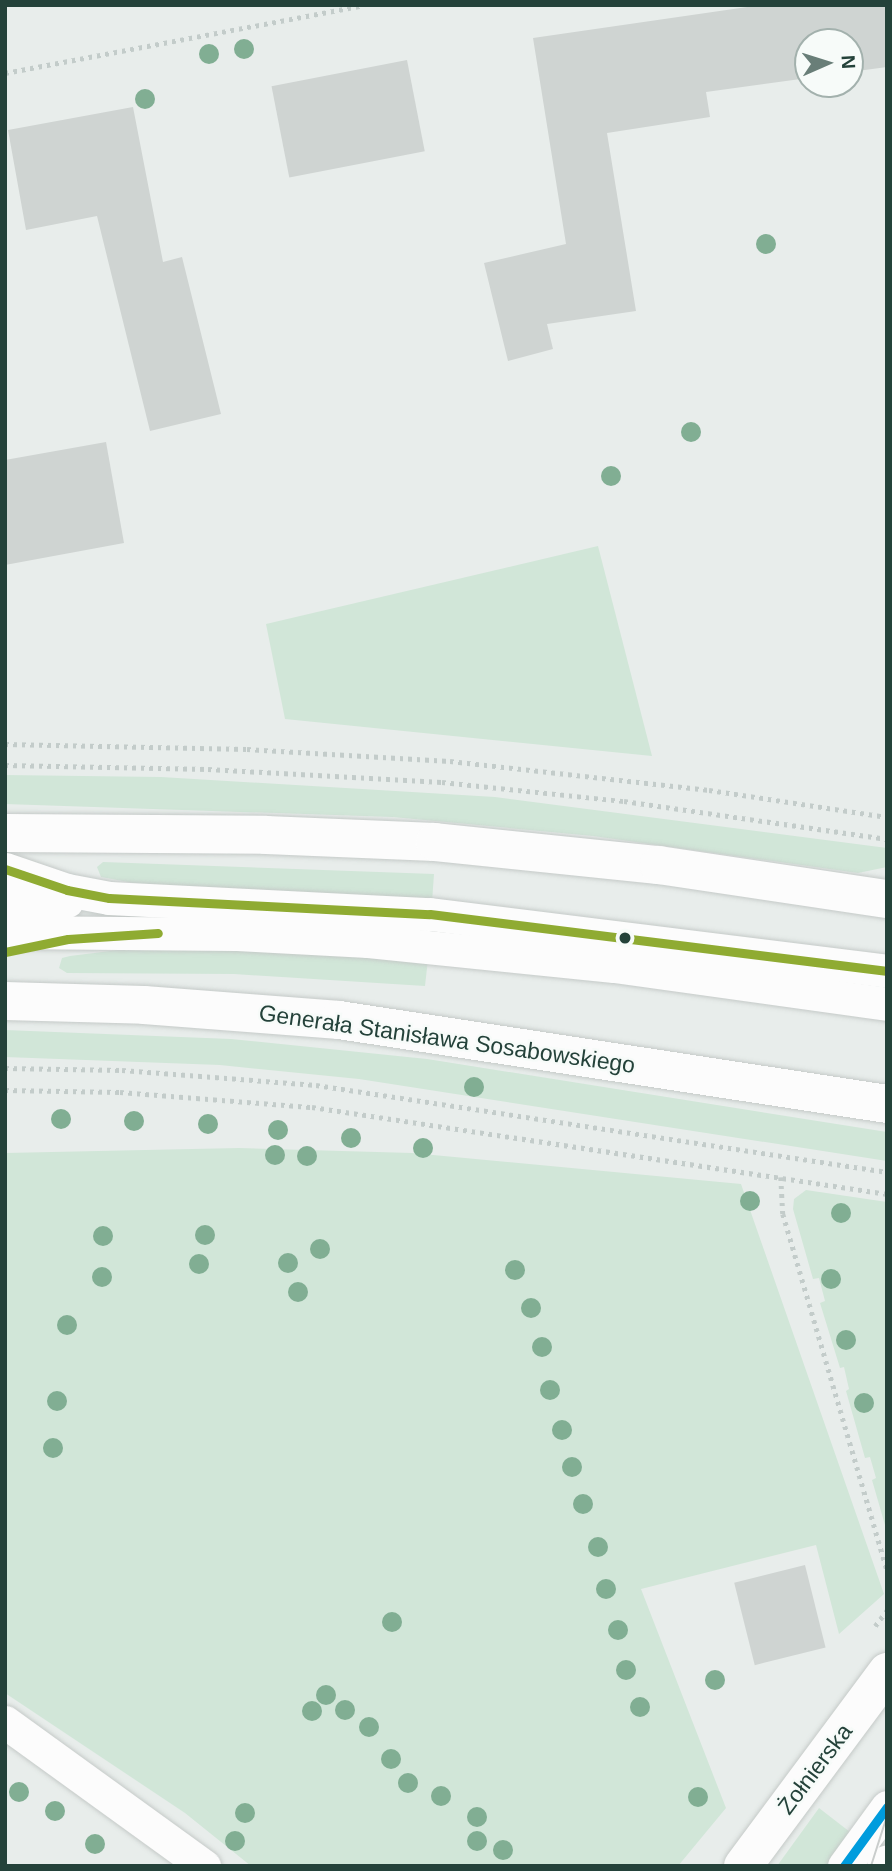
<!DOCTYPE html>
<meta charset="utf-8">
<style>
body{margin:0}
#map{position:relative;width:892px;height:1871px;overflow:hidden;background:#e8edeb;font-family:Arial,sans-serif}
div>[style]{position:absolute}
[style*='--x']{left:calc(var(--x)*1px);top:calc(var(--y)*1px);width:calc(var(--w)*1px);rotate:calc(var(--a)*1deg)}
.green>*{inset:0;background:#d1e6d8}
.building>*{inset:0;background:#cfd4d2;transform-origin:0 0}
.path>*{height:4.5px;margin-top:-2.25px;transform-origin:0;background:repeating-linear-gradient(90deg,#c3ccca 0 3.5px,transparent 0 8.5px)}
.roads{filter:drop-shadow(0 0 2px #c5cac8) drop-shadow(0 0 2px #c5cac8)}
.lane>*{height:33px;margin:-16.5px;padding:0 16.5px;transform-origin:16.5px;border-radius:16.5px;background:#fcfcfc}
.secondary>*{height:38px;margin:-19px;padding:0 19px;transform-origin:19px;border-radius:19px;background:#fcfcfc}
.tram>*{height:2px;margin:-1px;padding:0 1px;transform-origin:1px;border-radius:1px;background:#c9cdcc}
.bus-1>*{height:9px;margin:-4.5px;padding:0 4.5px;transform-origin:4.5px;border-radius:4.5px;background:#8fab32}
.tram-1>*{height:9px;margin:-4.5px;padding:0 4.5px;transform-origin:4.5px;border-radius:4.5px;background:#009cdd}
.trees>*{width:20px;height:20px;margin:-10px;border-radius:50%;background:#81ae93}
.dots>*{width:19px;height:19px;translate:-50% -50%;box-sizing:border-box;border:4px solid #f7fbf9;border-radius:50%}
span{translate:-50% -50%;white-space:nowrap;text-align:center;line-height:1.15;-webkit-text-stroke:5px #f7fbf9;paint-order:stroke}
.street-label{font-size:23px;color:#24423a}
.frame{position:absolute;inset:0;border:7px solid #24423a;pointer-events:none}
.north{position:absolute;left:794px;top:28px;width:70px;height:70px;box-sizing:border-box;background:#f7fbf9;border:2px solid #a3b1ad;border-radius:50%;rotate:87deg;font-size:19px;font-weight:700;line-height:28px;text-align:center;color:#24423a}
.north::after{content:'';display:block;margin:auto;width:24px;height:32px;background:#697e78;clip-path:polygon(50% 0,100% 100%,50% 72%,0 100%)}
</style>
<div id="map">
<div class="green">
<i style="clip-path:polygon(598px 546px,652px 756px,285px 719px,266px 624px)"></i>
<i style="clip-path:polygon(5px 775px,161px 777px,495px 797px,887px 848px,887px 867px,858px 873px,593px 836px,393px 817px,5px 804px)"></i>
<i style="clip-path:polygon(103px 862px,434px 874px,432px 902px,150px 886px,101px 877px,97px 867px)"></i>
<i style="clip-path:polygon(150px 946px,428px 959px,425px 986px,234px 974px,67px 973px,59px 968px,62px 958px,70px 956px)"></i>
<i style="clip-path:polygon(5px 1030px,231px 1039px,427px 1059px,887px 1132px,887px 1161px,359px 1079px,220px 1065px,5px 1057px)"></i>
<i style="clip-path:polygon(239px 1148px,412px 1153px,741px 1184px,884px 1594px,839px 1634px,816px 1545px,641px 1589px,726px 1808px,678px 1866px,251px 1866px,185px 1813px,5px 1693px,5px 1153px)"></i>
<i style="clip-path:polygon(806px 1190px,887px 1202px,887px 1532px,872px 1480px,876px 1478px,870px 1457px,865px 1458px,846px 1391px,849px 1389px,844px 1367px,840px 1368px,820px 1303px,825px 1301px,819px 1278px,813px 1279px,793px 1209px,794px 1199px)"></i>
<i style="clip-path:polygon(819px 1808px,850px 1832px,827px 1866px,777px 1866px)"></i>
</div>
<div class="building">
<i style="clip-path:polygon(761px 5px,887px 5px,887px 67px,850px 72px,850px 42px,808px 42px,808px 78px,706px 92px,710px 117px,607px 133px,636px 311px,547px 324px,553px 349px,508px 361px,484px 263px,566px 244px,533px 38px)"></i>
<i style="left:407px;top:60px;width:93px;height:138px;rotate:79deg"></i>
<i style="clip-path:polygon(133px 107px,163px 262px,182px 257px,221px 414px,150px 431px,97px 216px,26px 230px,8px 130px)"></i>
<i style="clip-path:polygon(106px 442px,124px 543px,5px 565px,5px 460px)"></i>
<i style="left:805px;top:1565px;width:85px;height:73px;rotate:76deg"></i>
</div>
<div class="path">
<i style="--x:5;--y:73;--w:366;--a:-10.7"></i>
<i style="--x:5;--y:744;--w:242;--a:1.2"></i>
<i style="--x:247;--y:749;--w:203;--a:3.4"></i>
<i style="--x:450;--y:761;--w:261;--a:6.4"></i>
<i style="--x:709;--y:790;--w:180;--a:8.6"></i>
<i style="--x:5;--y:765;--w:203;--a:1.1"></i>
<i style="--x:208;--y:769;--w:234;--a:3.2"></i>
<i style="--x:442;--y:782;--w:183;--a:6"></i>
<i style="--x:624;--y:801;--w:266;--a:8.2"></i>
<i style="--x:5;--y:1068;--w:117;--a:1"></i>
<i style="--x:122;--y:1070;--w:195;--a:4.4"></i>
<i style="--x:316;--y:1085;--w:578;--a:8.66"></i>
<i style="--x:5;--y:1090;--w:115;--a:1"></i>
<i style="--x:120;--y:1092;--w:193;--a:4.5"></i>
<i style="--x:312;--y:1107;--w:582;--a:8.6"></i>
<i style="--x:781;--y:1177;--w:37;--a:87"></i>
<i style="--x:783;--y:1214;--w:370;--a:73.7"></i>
<i style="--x:875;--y:1626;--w:20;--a:-53"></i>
</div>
<div class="roads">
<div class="lane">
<i style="--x:5;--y:869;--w:65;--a:18.7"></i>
<i style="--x:67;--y:890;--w:43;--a:10.8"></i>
<i style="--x:109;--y:898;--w:321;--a:2.9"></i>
<i style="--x:430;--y:914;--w:461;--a:7.1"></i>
<i style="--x:5;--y:901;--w:62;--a:0"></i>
<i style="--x:5;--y:932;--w:232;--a:0.5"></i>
<i style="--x:237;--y:934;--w:131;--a:3.1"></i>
<i style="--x:368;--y:941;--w:247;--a:5.8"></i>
<i style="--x:614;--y:966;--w:276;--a:7.9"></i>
<i style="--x:5;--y:1722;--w:246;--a:35.9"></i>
<i style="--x:844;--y:1866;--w:73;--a:-53.9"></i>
<i style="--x:883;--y:1866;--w:6;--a:-51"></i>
</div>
<div class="secondary">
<i style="--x:5;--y:833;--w:261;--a:0.4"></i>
<i style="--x:266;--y:835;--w:169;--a:2.4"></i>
<i style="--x:435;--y:842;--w:225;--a:5.9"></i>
<i style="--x:659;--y:865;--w:231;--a:8.5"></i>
<i style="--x:5;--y:1001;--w:139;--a:1.6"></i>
<i style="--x:144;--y:1005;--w:196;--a:4.4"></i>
<i style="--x:339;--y:1020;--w:554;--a:8.71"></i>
<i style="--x:743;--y:1866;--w:242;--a:-53.4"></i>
</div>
</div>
<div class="tram">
<i style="--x:871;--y:1866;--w:52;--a:-72.3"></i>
</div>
<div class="bus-1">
<i style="--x:5;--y:869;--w:65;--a:18.7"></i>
<i style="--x:67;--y:890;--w:43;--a:10.8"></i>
<i style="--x:109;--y:898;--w:321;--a:2.9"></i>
<i style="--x:430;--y:914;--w:461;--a:7.1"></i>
<i style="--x:5;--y:952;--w:64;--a:-11.7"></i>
<i style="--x:68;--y:939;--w:90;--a:-3.8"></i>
</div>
<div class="tram-1">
<i style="--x:844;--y:1866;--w:73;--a:-53.9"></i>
</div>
<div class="trees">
<i style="left:244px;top:49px"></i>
<i style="left:209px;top:54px"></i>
<i style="left:145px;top:99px"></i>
<i style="left:766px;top:244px"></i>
<i style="left:691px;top:432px"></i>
<i style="left:611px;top:476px"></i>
<i style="left:474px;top:1087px"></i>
<i style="left:61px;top:1119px"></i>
<i style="left:134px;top:1121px"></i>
<i style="left:208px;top:1124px"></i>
<i style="left:278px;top:1130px"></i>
<i style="left:351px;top:1138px"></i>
<i style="left:423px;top:1148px"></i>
<i style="left:275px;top:1155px"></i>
<i style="left:307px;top:1156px"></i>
<i style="left:750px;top:1201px"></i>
<i style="left:841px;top:1213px"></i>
<i style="left:205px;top:1235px"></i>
<i style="left:103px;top:1236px"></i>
<i style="left:320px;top:1249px"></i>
<i style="left:288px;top:1263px"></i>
<i style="left:199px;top:1264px"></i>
<i style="left:515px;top:1270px"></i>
<i style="left:102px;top:1277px"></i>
<i style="left:831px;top:1279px"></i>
<i style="left:298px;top:1292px"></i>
<i style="left:531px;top:1308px"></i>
<i style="left:67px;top:1325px"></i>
<i style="left:846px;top:1340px"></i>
<i style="left:542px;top:1347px"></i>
<i style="left:550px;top:1390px"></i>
<i style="left:57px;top:1401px"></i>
<i style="left:864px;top:1403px"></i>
<i style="left:562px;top:1430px"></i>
<i style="left:53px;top:1448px"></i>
<i style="left:572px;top:1467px"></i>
<i style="left:583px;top:1504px"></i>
<i style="left:598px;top:1547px"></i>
<i style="left:606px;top:1589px"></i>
<i style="left:392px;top:1622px"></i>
<i style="left:618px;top:1630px"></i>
<i style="left:626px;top:1670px"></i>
<i style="left:715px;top:1680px"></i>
<i style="left:326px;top:1695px"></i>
<i style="left:640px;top:1707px"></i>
<i style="left:345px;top:1710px"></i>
<i style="left:312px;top:1711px"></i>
<i style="left:369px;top:1727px"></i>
<i style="left:391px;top:1759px"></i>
<i style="left:408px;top:1783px"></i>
<i style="left:19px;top:1792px"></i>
<i style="left:441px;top:1796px"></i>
<i style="left:698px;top:1797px"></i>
<i style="left:55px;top:1811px"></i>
<i style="left:245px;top:1813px"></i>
<i style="left:477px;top:1817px"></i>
<i style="left:235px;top:1841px"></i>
<i style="left:477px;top:1841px"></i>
<i style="left:95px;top:1844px"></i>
<i style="left:503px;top:1850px"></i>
</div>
<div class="dots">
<i style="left:625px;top:938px;background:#24423a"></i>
</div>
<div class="street-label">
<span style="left:447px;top:1039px;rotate:8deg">Generała Stanisława Sosabowskiego</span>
<span style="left:815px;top:1769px;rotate:-53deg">Żołnierska</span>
</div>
<div class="frame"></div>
<div class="north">N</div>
</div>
